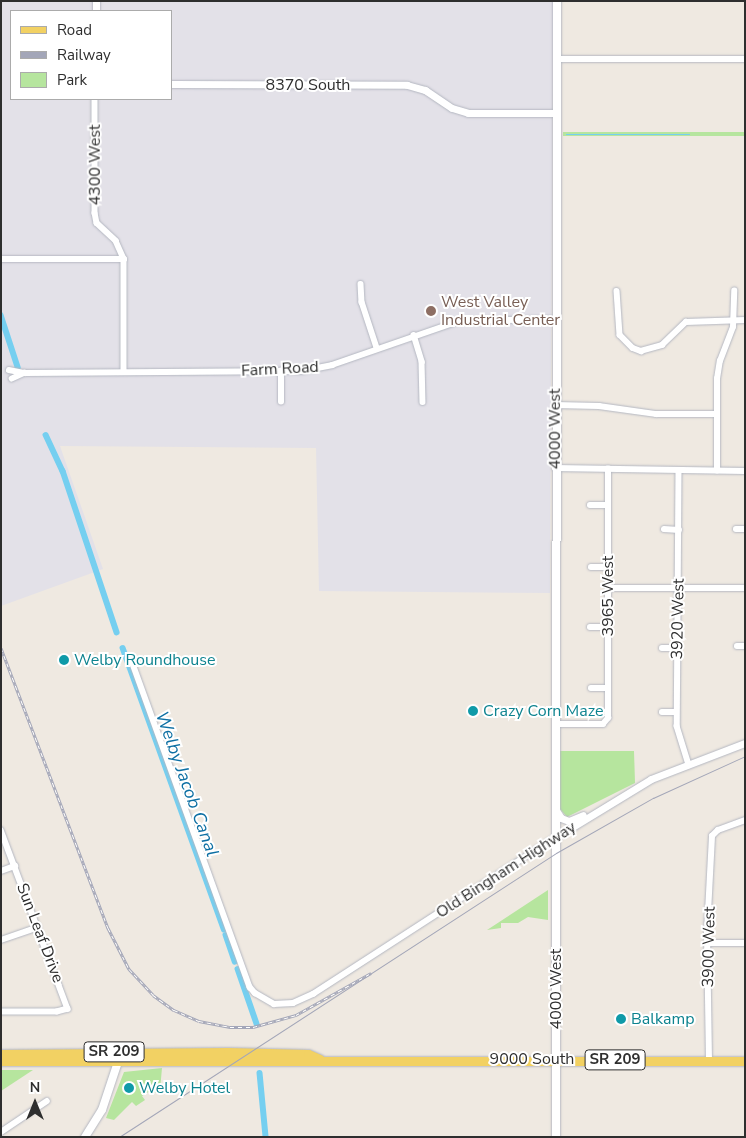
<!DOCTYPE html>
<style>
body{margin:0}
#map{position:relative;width:746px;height:1138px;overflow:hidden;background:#efe9e1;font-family:"Nunito Sans",sans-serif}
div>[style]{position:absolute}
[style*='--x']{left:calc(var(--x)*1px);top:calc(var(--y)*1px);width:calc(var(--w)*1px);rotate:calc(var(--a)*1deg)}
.industrial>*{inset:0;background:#e3e1e8}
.green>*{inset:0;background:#b6e59e;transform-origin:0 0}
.stream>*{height:1px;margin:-0.5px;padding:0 0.5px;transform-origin:0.5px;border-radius:0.5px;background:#75cff0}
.canal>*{height:5.5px;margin:-2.75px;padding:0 2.75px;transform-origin:2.75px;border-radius:2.75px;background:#75cff0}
.roads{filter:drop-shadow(0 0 1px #b4b7c1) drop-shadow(0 0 1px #b4b7c1)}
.minor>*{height:5.5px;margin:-2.75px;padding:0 2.75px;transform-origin:2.75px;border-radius:2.75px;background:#fff}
.tertiary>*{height:7px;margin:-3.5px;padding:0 3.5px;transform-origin:3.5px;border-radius:3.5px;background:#fff}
.secondary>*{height:8px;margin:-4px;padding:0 4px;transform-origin:4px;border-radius:4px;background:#fff}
.primary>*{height:9px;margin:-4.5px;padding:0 4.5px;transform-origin:4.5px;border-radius:4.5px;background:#f2d163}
.tram>*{height:1px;margin:-0.5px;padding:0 0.5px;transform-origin:0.5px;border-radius:0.5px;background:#a3a6b8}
.rail>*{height:3px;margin-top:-1.5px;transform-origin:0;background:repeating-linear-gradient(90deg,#fff 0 4px,#a3a6b8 0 8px);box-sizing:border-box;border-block:1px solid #a3a6b8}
.dots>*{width:14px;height:14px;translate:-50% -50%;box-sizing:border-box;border:2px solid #fff;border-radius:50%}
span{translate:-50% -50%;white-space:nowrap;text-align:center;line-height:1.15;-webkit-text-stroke:4px #fff;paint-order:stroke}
.shield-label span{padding:1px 4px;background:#fff;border:1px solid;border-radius:4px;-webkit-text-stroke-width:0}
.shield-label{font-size:15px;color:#2e2e2e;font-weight:700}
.street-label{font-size:16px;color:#2e2e2e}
.education-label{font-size:16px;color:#785e54}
.left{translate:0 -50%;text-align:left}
.culture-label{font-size:16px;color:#0d838f}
.water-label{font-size:18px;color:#0d6fa3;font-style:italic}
.frame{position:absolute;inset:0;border:2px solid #2e2e2e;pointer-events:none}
.legend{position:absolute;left:10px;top:10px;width:162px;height:90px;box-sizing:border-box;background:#fff;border:1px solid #ababab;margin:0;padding:6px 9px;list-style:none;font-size:15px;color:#2e2e2e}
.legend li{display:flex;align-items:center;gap:10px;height:25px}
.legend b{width:25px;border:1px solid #ababab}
.north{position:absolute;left:10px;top:1078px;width:50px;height:50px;-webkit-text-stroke:4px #fff;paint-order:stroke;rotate:0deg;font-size:14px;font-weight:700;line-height:20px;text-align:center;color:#2e2e2e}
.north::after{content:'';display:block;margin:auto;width:18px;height:22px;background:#2e2e2e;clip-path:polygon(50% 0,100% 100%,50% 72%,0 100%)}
</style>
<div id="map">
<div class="industrial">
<i style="clip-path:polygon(evenodd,1px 1px,553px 1px,550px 593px,319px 591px,316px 448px,60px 446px,103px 569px,1px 606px,1px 1px,11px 11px,171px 11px,171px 99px,11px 99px,11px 11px)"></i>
</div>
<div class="green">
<i style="left:563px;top:132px;width:182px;height:4px"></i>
<i style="clip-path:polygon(559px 751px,634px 751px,635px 783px,567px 817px,560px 809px)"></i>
<i style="clip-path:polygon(548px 890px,548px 920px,528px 917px,518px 923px,501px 923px,501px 928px,487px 930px)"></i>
<i style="clip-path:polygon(162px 1068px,160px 1090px,155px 1093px,153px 1089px,142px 1096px,145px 1100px,136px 1106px,132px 1102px,114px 1120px,106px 1118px,124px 1072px)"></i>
<i style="clip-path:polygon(1px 1070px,33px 1070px,1px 1091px)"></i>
</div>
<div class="stream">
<i style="--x:566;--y:134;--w:123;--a:0"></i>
</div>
<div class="canal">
<i style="--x:1;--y:315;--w:55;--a:71.9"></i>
<i style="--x:46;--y:435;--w:40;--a:65"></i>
<i style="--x:63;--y:471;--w:170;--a:71.5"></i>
<i style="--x:123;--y:648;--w:299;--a:70.2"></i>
<i style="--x:226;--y:935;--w:28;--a:71"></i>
<i style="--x:238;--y:969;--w:58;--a:70.9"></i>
<i style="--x:260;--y:1073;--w:64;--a:84.6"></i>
</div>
<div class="roads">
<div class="minor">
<i style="--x:556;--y:59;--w:189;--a:0"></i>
<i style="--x:95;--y:99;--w:114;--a:90"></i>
<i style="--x:95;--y:213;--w:10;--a:79"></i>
<i style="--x:97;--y:223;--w:26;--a:43"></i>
<i style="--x:116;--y:241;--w:20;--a:66"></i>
<i style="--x:124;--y:259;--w:113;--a:90"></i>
<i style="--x:1;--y:259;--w:123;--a:0"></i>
<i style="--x:361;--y:284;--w:18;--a:87"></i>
<i style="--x:362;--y:302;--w:48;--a:71.9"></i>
<i style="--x:617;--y:291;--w:44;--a:86.1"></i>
<i style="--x:620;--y:335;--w:18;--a:45"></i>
<i style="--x:633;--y:348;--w:9;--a:21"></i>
<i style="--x:641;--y:351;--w:22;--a:-16"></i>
<i style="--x:662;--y:345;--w:33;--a:-44"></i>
<i style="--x:686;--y:322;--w:59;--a:-1.9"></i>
<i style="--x:414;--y:335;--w:28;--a:73"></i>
<i style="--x:422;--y:362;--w:40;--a:88.6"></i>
<i style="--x:9;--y:370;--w:16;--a:11"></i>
<i style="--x:25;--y:373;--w:14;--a:155"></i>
<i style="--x:25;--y:373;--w:277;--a:-0.4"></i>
<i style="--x:302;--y:371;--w:31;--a:-11"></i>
<i style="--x:332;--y:365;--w:134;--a:-19.1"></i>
<i style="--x:459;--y:321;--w:96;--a:-1.2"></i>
<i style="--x:281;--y:402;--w:31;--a:-90"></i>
<i style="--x:555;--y:405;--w:44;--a:1.3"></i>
<i style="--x:599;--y:406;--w:58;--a:8"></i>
<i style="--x:656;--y:414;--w:61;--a:0"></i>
<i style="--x:555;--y:468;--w:190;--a:0.9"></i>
<i style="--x:679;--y:471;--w:255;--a:90.4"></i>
<i style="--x:677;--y:726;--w:41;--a:72.9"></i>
<i style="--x:717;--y:471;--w:92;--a:-90"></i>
<i style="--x:717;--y:379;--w:18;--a:-81"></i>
<i style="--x:720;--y:361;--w:36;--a:-69"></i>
<i style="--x:733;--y:327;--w:36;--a:-88"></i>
<i style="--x:590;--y:505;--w:18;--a:0"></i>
<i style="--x:664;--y:529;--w:15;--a:4"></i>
<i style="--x:736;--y:529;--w:9;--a:0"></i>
<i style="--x:591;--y:567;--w:17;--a:0"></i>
<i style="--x:608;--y:588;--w:137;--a:0"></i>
<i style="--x:590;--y:627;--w:18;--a:0"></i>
<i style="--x:737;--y:646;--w:8;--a:0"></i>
<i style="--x:662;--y:648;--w:14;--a:0"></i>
<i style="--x:133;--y:664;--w:344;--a:70.1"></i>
<i style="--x:250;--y:987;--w:8;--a:50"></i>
<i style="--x:255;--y:993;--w:22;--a:30"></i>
<i style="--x:274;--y:1004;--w:19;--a:-3"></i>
<i style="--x:293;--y:1003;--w:22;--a:-24"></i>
<i style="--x:313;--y:994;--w:289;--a:-32.9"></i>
<i style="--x:591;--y:688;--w:17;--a:0"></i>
<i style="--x:662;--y:712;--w:14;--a:0"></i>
<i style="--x:555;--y:724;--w:48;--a:0"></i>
<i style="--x:603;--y:724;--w:8;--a:-50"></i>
<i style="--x:608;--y:718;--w:249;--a:-90"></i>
<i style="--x:1;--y:830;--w:191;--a:69.5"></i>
<i style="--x:68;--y:1009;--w:11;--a:165"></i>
<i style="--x:57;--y:1012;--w:56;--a:180"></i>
<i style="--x:1;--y:871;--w:15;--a:-20"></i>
<i style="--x:1;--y:940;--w:39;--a:-19"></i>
<i style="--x:709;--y:943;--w:36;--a:0"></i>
<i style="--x:709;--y:1061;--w:129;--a:-90.9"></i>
<i style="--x:707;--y:932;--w:96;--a:-87"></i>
<i style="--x:712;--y:836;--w:8;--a:-45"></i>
<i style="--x:718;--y:830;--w:29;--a:-20"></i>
<i style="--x:1;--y:1132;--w:55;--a:-34"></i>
</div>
<div class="tertiary">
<i style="--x:96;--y:11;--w:10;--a:-90"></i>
<i style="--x:171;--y:84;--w:236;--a:0.2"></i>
<i style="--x:407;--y:85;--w:19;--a:16"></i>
<i style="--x:425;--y:90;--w:32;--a:34"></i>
<i style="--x:452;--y:108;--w:17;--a:17"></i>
<i style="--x:468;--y:113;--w:88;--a:0"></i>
<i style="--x:556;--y:810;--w:9;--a:58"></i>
<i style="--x:561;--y:818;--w:9;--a:21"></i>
<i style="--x:569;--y:821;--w:15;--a:-23"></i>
<i style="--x:556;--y:837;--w:111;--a:-31.4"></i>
<i style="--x:651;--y:779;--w:101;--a:-21"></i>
</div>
<div class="secondary">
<i style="--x:85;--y:1137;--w:32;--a:-58"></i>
<i style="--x:102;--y:1110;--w:51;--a:-71.6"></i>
<i style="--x:556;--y:1137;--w:1136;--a:-89.95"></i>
</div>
<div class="primary">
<i style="--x:1;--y:1054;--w:227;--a:-0.5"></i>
<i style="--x:228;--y:1052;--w:80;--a:1.4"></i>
<i style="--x:308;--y:1054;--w:13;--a:23"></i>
<i style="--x:1;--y:1061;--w:744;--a:0"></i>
</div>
</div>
<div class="tram">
<i style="--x:119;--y:1137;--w:521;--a:-33.02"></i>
<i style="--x:556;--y:853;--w:112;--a:-29.6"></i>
<i style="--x:653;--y:798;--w:101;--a:-24.5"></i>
</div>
<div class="rail">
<i style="--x:1;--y:648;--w:300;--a:69.1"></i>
<i style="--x:108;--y:928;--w:46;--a:62.9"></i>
<i style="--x:129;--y:969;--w:35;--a:47"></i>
<i style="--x:153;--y:995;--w:26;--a:36"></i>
<i style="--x:174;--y:1010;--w:27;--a:24"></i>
<i style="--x:199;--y:1021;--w:32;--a:11"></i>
<i style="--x:230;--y:1027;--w:23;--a:0"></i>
<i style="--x:253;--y:1027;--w:45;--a:-15.6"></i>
<i style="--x:296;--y:1015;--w:86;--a:-29.2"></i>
</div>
<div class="dots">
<i style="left:431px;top:311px;background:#8d6e63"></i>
<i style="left:64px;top:660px;background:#0f9aa8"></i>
<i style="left:473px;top:711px;background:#0f9aa8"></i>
<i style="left:621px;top:1019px;background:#0f9aa8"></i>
<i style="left:129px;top:1088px;background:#0f9aa8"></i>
</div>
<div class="shield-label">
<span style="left:114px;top:1052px">SR 209</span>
<span style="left:615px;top:1060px">SR 209</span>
</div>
<div class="street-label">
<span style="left:308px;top:85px">8370 South</span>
<span style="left:95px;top:165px;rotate:-90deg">4300 West</span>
<span style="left:280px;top:369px;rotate:-3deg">Farm Road</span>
<span style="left:555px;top:429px;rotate:-90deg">4000 West</span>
<span style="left:608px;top:596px;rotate:-90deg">3965 West</span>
<span style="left:678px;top:619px;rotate:-89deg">3920 West</span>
<span style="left:506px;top:870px;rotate:-33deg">Old Bingham Highway</span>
<span style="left:40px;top:933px;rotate:69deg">Sun Leaf Drive</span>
<span style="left:709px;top:947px;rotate:-89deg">3900 West</span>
<span style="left:556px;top:989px;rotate:-90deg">4000 West</span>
<span style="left:532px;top:1059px">9000 South</span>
</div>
<div class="education-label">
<span class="left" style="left:441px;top:311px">West Valley<br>Industrial Center</span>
</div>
<div class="culture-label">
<span class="left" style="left:74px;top:660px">Welby Roundhouse</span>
<span class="left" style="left:483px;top:711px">Crazy Corn Maze</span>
<span class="left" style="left:631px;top:1019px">Balkamp</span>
<span class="left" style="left:139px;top:1088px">Welby Hotel</span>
</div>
<div class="water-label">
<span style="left:187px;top:784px;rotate:70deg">Welby Jacob Canal</span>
</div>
<div class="frame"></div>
<ul class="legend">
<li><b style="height:6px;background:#f2d163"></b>Road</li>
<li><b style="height:6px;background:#a3a6b8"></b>Railway</li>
<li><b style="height:14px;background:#b6e59e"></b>Park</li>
</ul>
<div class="north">N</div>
</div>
